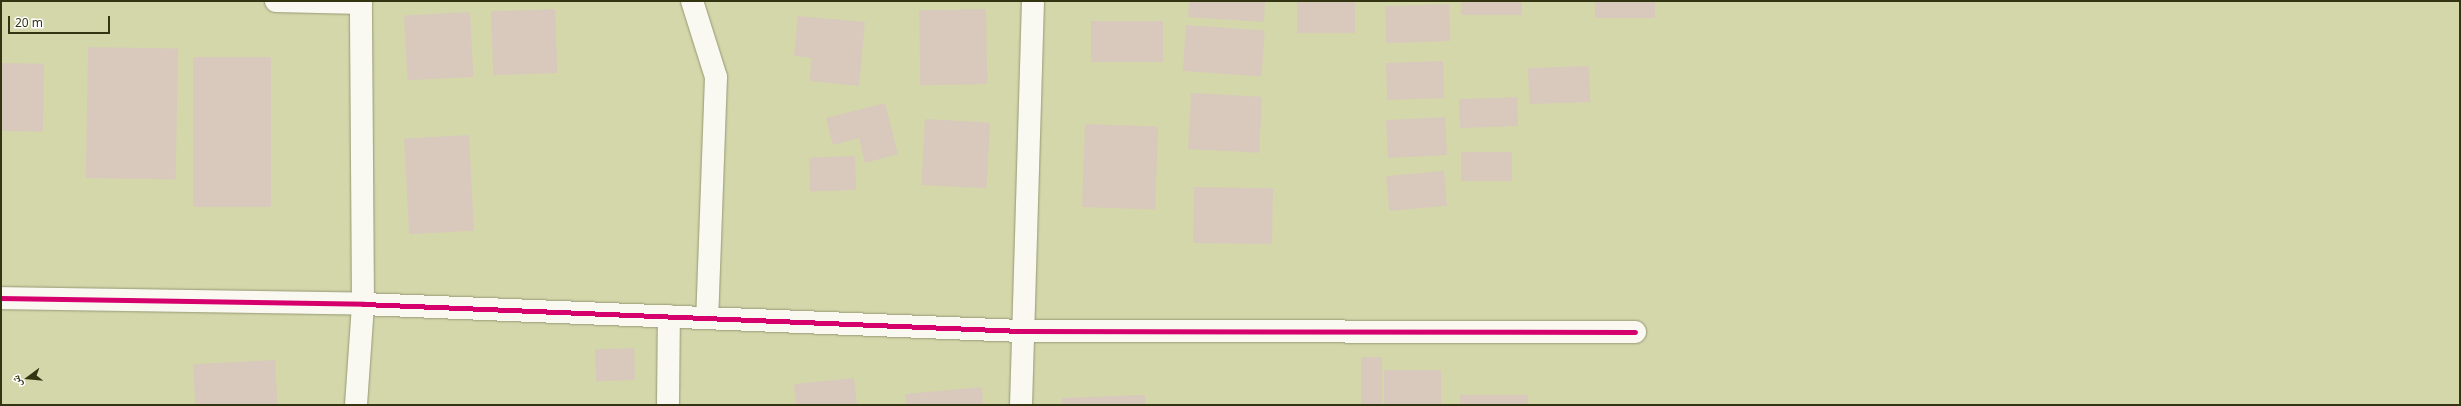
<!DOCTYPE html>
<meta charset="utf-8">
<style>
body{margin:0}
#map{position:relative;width:2461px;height:406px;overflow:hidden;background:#d4d7aa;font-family:"Noto Sans","Noto Naskh Arabic",sans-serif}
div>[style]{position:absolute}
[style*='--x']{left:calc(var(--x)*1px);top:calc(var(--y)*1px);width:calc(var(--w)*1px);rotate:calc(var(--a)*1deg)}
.building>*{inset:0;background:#d8c9bc;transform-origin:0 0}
.roads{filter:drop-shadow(0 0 1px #969975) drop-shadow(0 0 1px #969975)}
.minor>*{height:22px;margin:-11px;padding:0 11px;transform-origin:11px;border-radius:11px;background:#f9f9f2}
.tertiary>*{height:22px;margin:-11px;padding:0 11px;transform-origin:11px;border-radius:11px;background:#f9f9f2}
.cycleway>*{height:5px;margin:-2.5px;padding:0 2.5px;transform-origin:2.5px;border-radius:2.5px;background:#d6006c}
span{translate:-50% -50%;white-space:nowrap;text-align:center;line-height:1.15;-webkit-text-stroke:4px #fff;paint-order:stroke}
.frame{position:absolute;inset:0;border:2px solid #333512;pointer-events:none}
.north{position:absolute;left:8px;top:358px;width:40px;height:40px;-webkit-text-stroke:3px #fff;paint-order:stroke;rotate:254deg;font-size:11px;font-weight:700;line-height:16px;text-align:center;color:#333512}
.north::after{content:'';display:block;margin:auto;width:14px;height:18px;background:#333512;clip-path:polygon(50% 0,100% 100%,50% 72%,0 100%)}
.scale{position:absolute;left:8px;top:16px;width:102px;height:18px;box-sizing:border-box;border:2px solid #333512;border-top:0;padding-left:5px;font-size:12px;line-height:14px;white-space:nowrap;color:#333512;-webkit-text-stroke:3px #fff;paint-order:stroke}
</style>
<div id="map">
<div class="building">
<i style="clip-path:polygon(1189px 1px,1265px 1px,1264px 22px,1188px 17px)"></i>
<i style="left:1297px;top:1px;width:58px;height:32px"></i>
<i style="left:1461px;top:1px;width:61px;height:14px"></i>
<i style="left:1595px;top:1px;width:60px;height:17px"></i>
<i style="left:1449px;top:4px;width:37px;height:64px;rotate:88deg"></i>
<i style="left:555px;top:9px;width:64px;height:64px;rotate:88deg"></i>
<i style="left:986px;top:9px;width:75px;height:67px;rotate:89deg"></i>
<i style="left:470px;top:12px;width:65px;height:66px;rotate:87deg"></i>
<i style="clip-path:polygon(798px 16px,865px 22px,859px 86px,810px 81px,811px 58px,794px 56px)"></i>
<i style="left:1163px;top:21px;width:41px;height:72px;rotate:90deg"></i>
<i style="left:1186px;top:25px;width:79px;height:46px;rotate:4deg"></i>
<i style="left:88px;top:47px;width:90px;height:131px;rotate:1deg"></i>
<i style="left:193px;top:57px;width:78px;height:150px"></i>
<i style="left:1443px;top:61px;width:37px;height:57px;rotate:88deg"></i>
<i style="left:1px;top:63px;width:43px;height:68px;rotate:1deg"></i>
<i style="left:1589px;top:66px;width:36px;height:61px;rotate:88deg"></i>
<i style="left:1191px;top:93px;width:71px;height:56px;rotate:3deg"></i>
<i style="left:1517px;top:97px;width:29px;height:58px;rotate:88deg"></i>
<i style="clip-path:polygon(885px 103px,898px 154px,865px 163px,859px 138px,833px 145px,826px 118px)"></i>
<i style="left:1445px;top:117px;width:38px;height:59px;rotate:87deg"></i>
<i style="left:925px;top:119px;width:65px;height:66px;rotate:3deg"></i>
<i style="left:1085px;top:124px;width:73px;height:83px;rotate:2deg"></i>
<i style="left:469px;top:135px;width:96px;height:65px;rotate:87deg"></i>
<i style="left:1461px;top:152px;width:51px;height:29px"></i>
<i style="left:855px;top:156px;width:34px;height:46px;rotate:88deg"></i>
<i style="left:1444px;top:171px;width:35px;height:58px;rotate:85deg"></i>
<i style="left:1194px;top:187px;width:79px;height:56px;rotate:1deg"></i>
<i style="left:634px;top:348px;width:32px;height:39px;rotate:88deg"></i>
<i style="left:1361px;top:357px;width:21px;height:48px"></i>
<i style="left:275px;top:360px;width:45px;height:82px;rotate:87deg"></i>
<i style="left:1384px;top:370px;width:57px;height:35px"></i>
<i style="clip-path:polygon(854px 378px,857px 405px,796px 405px,794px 384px)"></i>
<i style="clip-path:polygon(982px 387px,983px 405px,906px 405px,905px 394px)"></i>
<i style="clip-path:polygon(1145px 395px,1145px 405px,1062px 405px,1062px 398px)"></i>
<i style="left:1528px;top:395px;width:10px;height:68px;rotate:90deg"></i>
</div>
<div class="roads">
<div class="minor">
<i style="--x:276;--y:1;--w:85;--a:1.3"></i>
<i style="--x:692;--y:1;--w:80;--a:72.5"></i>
<i style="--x:716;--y:77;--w:241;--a:92.1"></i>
<i style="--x:1;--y:298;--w:362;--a:0.9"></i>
<i style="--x:363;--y:304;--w:660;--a:2.35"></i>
<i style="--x:1022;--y:331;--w:613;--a:0.09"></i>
<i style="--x:668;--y:405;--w:89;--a:-89.4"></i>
<i style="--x:1021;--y:405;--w:404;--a:-88.3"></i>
</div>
<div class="tertiary">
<i style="--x:356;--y:405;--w:101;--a:-86"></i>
<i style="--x:363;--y:304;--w:303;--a:-90.4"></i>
</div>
</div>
<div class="cycleway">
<i style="--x:1;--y:298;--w:362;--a:0.9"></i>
<i style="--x:363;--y:304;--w:660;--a:2.35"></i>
<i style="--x:1022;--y:331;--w:613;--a:0.09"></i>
</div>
<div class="frame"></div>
<div class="north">ش</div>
<div class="scale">20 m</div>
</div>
